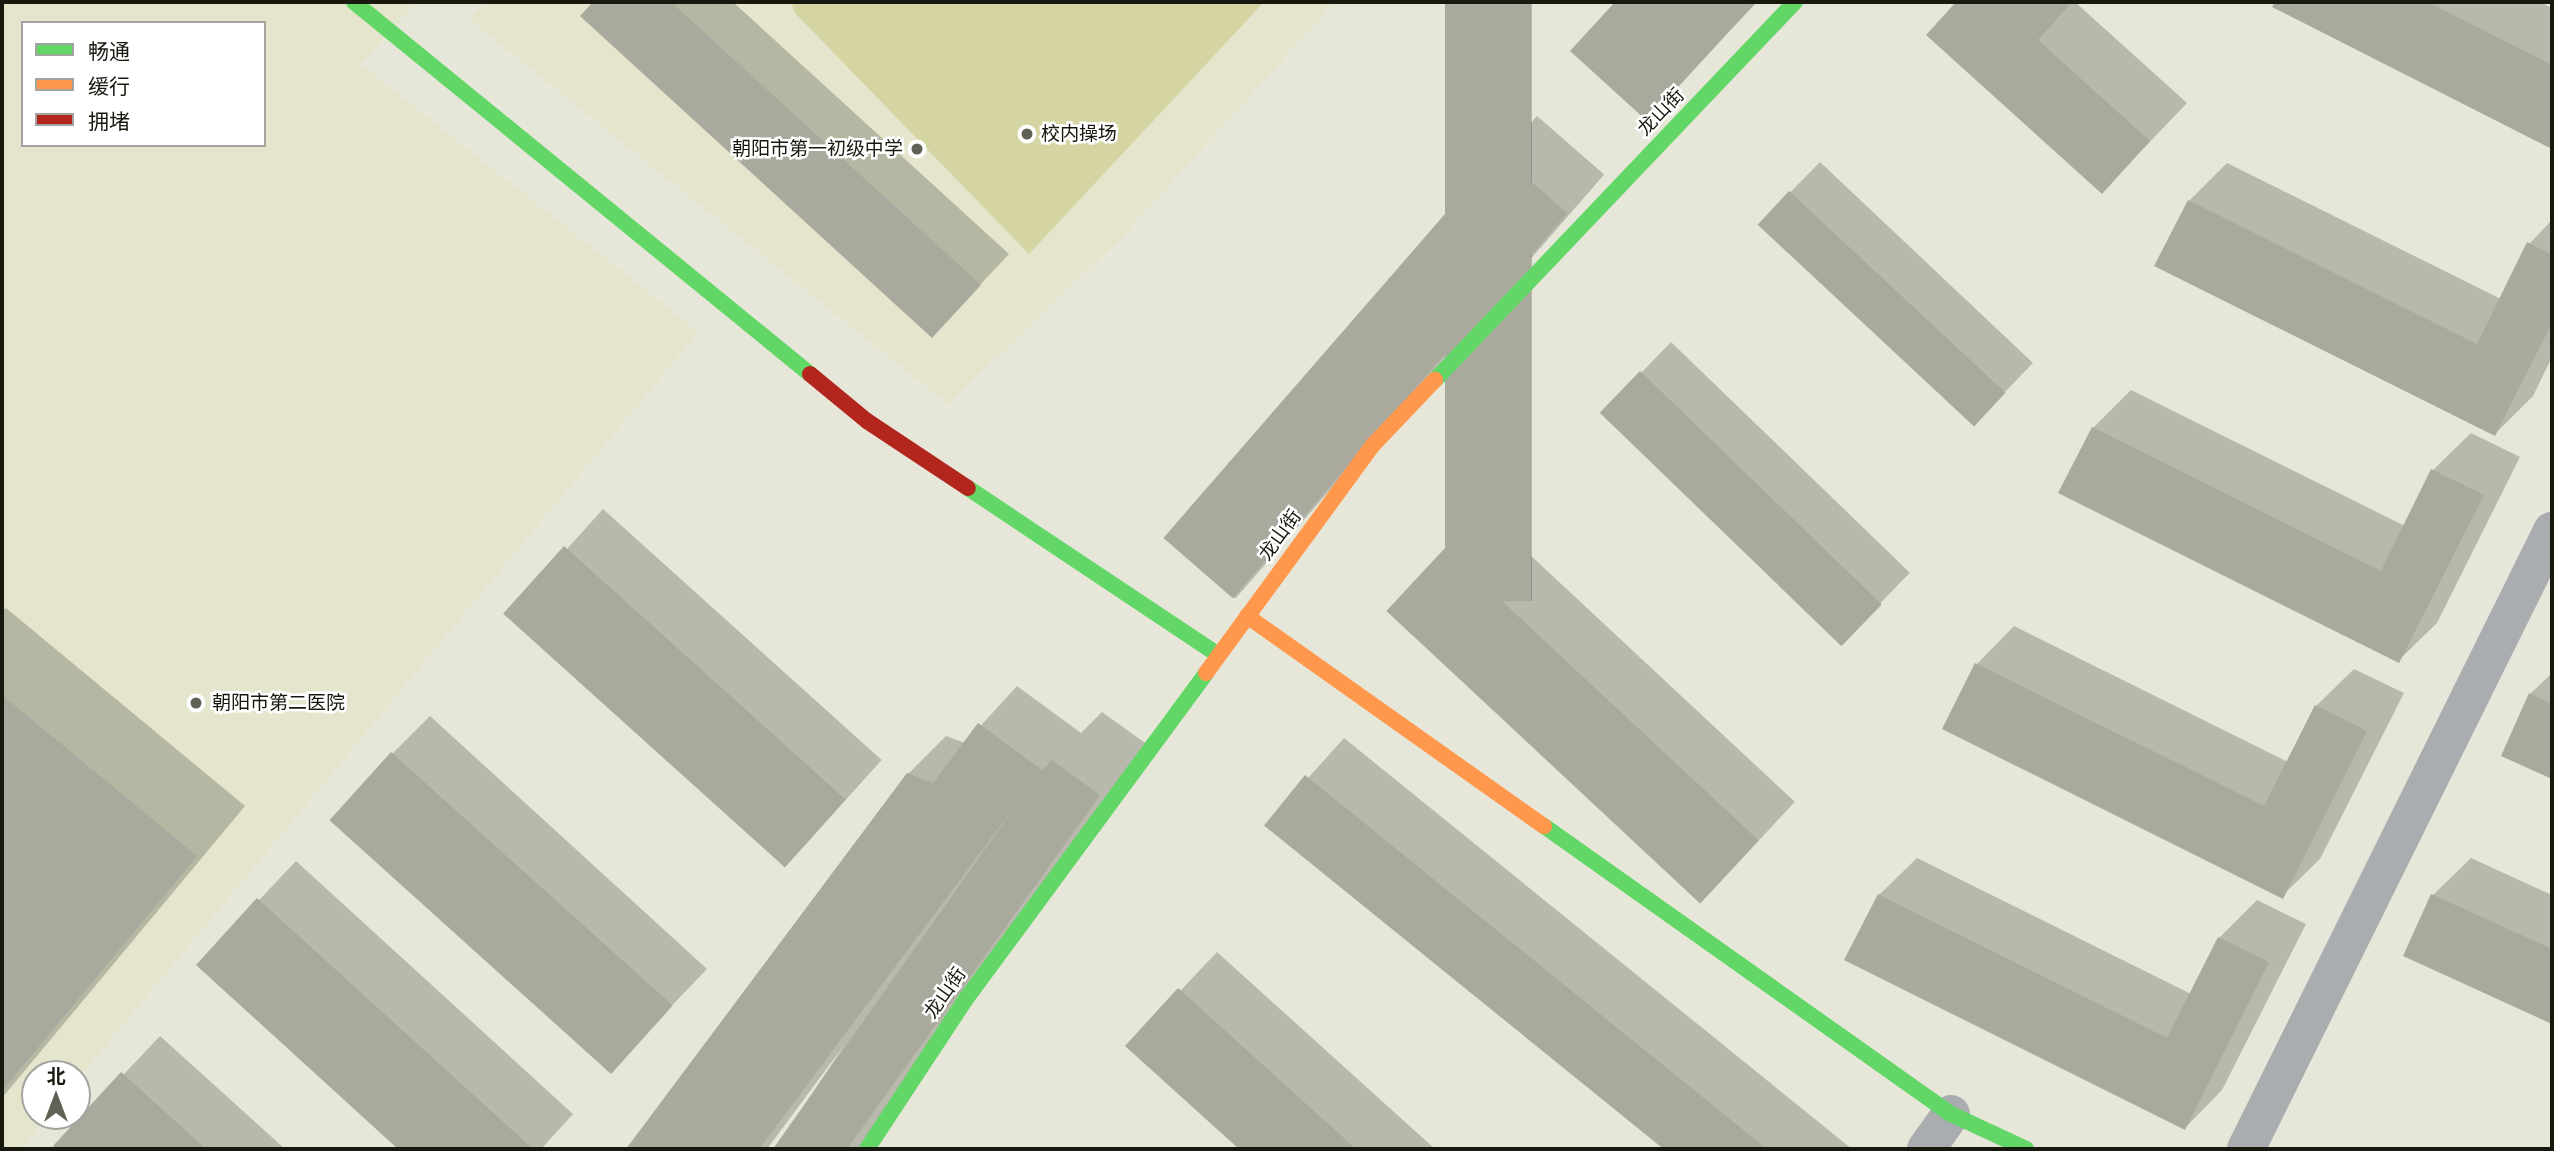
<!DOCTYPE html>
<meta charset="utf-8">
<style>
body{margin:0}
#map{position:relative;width:2554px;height:1151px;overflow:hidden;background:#e6e7d8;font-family:Lora,"Noto Sans SC",serif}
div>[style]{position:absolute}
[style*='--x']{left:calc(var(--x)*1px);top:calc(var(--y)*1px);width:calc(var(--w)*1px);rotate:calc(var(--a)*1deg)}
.built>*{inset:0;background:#e4e5cc}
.green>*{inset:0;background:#d5d5a3}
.shadow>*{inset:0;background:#0003;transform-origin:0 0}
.building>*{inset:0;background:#a9a99e;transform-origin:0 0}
.street>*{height:38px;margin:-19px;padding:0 19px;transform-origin:19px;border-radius:19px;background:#a9adb0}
.fast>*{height:16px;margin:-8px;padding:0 8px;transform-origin:8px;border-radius:8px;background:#63d668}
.slow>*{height:16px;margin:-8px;padding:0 8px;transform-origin:8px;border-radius:8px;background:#ff974d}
.jam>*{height:16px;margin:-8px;padding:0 8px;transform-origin:8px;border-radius:8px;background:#b3261e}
.dots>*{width:19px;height:19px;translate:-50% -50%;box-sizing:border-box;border:4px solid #fff;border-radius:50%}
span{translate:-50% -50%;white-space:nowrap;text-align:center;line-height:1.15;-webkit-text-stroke:5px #fff;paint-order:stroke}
.street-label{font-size:19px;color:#18180f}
.poi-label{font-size:19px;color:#18180f}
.left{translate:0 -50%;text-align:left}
.right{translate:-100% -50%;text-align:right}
.frame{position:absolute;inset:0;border:4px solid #18180f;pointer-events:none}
.legend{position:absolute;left:21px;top:21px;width:245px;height:126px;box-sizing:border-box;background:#fff;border:2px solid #a3a39f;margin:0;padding:9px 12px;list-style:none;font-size:21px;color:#18180f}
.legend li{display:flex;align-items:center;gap:14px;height:35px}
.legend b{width:35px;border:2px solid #a3a39f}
.north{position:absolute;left:21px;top:1060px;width:70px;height:70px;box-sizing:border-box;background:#fff;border:2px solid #a3a39f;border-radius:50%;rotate:0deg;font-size:19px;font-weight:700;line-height:28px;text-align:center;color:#18180f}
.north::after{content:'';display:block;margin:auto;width:24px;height:32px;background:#606055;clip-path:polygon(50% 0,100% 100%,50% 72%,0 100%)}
</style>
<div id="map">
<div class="built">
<i style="clip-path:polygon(evenodd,2px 2px,418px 2px,360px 64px,698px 332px,77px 1080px,77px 1074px,35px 1074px,35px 1116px,47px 1116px,20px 1149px,2px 1149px,2px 2px,23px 23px,264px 23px,264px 145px,23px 145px,23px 23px)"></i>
<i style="clip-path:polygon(486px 2px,1335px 2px,1121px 238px,948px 404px,469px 19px)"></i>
</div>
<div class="green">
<i style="clip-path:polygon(791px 2px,1264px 2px,1029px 254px,795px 13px)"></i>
</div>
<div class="shadow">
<i style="clip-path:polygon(595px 2px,733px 2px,1009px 254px,932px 336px,583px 16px)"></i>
<i style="left:1448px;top:2px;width:84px;height:599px"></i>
<i style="clip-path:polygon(1617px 2px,1757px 2px,1647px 119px,1572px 51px)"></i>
<i style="clip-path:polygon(1958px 2px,2075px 2px,2187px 103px,2102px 192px,1929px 34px)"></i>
<i style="clip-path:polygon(2277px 2px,2540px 2px,2552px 8px,2552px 147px,2274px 6px)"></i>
<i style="left:1537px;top:116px;width:89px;height:562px;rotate:41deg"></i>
<i style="clip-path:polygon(1820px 162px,2033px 363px,2001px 396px,1759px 224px)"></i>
<i style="clip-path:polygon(2227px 163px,2501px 299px,2529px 244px,2552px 220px,2552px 357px,2533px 396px,2495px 434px,2189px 201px)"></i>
<i style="left:1671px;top:342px;width:332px;height:99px;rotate:44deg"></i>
<i style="clip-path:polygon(2131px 390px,2405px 526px,2433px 470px,2471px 433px,2520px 457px,2437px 623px,2399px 660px,2093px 428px)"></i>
<i style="left:603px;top:509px;width:375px;height:144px;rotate:42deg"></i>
<i style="left:1484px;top:512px;width:425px;height:138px;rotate:43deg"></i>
<i style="clip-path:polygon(6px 608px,245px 806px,2px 1098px,2px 612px)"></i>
<i style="clip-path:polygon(2014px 626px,2288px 762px,2316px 706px,2354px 669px,2404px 693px,2320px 859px,2282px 896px,1944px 728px,1977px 664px)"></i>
<i style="clip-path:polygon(2552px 673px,2552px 778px,2503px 755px,2530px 694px)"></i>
<i style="clip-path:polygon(1017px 686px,1081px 733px,1102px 712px,1148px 745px,860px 1149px,775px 1149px,845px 1044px,767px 1149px,628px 1149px,908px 774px,946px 736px,965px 743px)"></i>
<i style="clip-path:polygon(430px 716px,707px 969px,608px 1072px,392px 754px)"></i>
<i style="clip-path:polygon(1344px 738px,1852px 1149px,1667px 1149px,1266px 825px)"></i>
<i style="clip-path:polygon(1917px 858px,2191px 994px,2219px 938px,2257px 900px,2306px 924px,2222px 1090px,2185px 1128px,1879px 895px)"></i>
<i style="clip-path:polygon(2471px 858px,2552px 895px,2552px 1022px,2405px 955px,2433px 895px)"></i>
<i style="clip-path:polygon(296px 861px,573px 1114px,541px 1149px,400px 1149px,198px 965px)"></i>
<i style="clip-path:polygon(1217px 952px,1435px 1149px,1242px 1149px,1128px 1046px)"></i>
<i style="clip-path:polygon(160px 1036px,285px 1149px,60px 1149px,56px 1146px)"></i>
</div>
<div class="building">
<i style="clip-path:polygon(593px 2px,671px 2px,981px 285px,932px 338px,580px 16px)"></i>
<i style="left:1445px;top:2px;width:86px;height:599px"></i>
<i style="clip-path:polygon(1615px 2px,1756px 2px,1647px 121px,1570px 51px)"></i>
<i style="clip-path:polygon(1956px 2px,2072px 2px,2038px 40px,2150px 141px,2102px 194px,1926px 35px)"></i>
<i style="clip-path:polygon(2275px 2px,2428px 2px,2552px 65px,2552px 149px,2272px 7px)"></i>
<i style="left:1498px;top:153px;width:92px;height:510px;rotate:41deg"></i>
<i style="left:1789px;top:191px;width:296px;height:46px;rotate:43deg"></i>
<i style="clip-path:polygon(2188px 200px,2477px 344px,2527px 242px,2552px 255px,2552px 323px,2495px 436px,2154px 266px)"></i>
<i style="left:1640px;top:371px;width:336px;height:58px;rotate:44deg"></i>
<i style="clip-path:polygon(2092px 427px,2381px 571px,2431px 469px,2484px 495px,2399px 663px,2058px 493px)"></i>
<i style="left:564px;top:546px;width:379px;height:91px;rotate:42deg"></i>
<i style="left:1445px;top:548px;width:429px;height:86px;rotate:43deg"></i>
<i style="clip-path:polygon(1975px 663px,2264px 806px,2315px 705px,2367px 731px,2283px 899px,1942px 729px)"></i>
<i style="clip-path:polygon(2529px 693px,2552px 704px,2552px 779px,2501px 756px)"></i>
<i style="clip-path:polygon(2px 695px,197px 856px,2px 1091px)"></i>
<i style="clip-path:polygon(978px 723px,1042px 770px,1052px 760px,1100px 795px,847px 1149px,773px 1149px,1019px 801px,759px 1149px,626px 1149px,907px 773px,933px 783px)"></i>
<i style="left:391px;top:752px;width:379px;height:92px;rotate:42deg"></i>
<i style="left:1305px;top:775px;width:595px;height:65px;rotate:39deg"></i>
<i style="clip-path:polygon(1878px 894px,2167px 1038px,2218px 937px,2269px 962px,2185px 1130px,1844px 960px)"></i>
<i style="clip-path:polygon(2431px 894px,2552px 949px,2552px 1024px,2403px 956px)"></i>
<i style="clip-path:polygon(257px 898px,533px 1149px,398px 1149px,196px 965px)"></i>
<i style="clip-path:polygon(1178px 988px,1356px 1149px,1239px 1149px,1125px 1046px)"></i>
<i style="clip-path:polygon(121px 1072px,206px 1149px,57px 1149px,53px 1146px)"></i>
</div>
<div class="street">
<i style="--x:1926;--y:1149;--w:43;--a:-54.5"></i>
<i style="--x:2246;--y:1149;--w:690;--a:-63.66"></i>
</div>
<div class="fast">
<i style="--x:354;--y:2;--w:588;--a:39.21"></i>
<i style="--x:1435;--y:380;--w:522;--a:-46.4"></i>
<i style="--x:968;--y:488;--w:301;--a:33.7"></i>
<i style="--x:1544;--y:826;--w:499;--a:35.3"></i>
<i style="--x:1951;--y:1114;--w:83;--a:25"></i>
<i style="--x:867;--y:1149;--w:180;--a:-56.6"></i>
<i style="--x:966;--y:999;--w:405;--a:-53.6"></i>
</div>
<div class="slow">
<i style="--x:1247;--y:616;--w:364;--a:35.3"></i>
<i style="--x:1206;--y:673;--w:283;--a:-53.8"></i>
<i style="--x:1373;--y:445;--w:90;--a:-46.4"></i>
</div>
<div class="jam">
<i style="--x:810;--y:374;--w:74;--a:39.5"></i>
<i style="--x:867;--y:421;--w:121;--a:33.6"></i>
</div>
<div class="dots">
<i style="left:1027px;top:134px;background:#606055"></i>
<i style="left:917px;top:149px;background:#606055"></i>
<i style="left:196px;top:703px;background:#606055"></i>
</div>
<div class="street-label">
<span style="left:1661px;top:112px;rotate:-46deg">龙山街</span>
<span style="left:1280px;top:535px;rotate:-54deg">龙山街</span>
<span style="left:945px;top:993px;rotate:-55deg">龙山街</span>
</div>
<div class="poi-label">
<span class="left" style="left:1041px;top:134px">校内操场</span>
<span class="right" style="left:903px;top:149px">朝阳市第一初级中学</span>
<span class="left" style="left:212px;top:703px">朝阳市第二医院</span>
</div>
<div class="frame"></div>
<ul class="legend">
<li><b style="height:9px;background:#63d668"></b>畅通</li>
<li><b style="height:9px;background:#ff974d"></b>缓行</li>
<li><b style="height:9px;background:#b3261e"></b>拥堵</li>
</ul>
<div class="north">北</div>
</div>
